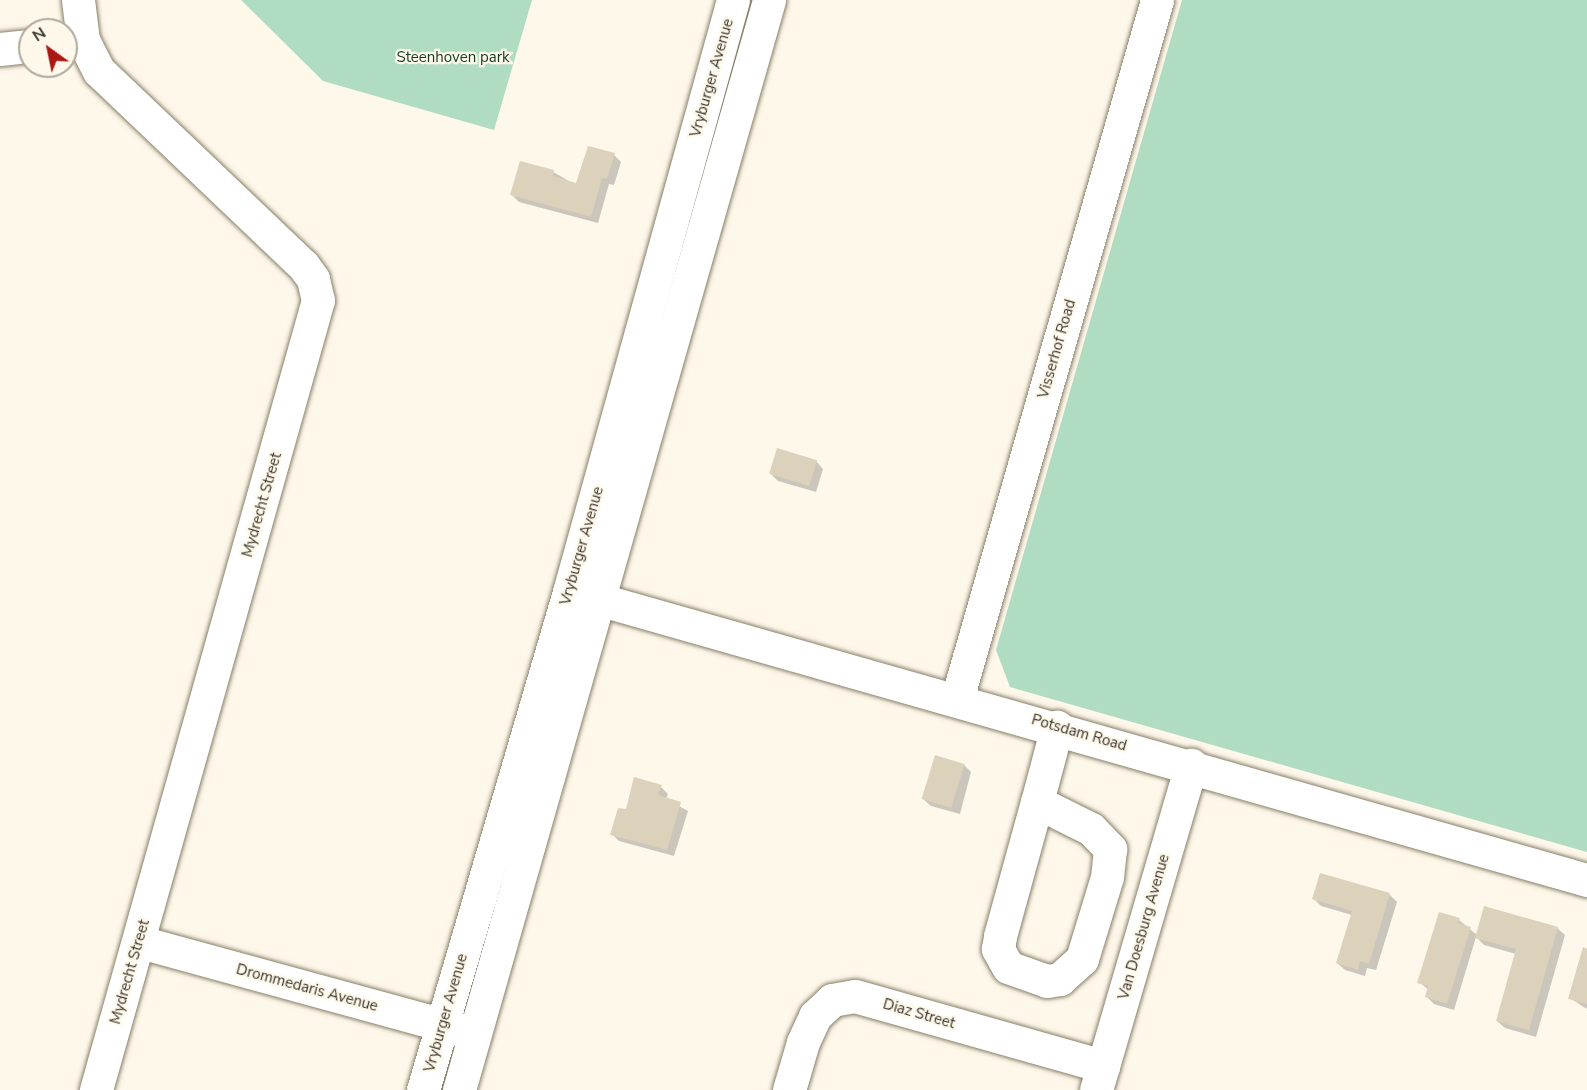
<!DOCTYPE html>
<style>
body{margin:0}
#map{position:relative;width:1587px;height:1090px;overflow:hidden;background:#fef8ea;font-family:"Nunito Sans",sans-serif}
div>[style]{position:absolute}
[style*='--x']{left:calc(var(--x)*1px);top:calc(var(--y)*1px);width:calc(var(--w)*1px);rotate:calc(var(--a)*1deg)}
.green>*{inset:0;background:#b0dcc1}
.shadow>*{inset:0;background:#0003}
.building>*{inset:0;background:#dcd1ba;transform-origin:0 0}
.roads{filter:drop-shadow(0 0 2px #877e68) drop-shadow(0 0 2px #877e68)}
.minor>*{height:33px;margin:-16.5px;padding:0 16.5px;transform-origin:16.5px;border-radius:16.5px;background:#fff}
span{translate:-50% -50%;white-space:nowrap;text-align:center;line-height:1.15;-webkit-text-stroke:4.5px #fef8ea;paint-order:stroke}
.park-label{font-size:15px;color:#0f3a25}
.street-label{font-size:15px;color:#37332a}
.north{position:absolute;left:18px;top:18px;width:60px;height:60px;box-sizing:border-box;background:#fef8ea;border:2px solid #aea99d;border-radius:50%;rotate:327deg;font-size:16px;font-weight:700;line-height:24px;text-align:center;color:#37332a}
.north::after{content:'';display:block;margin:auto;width:21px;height:27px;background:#aa1814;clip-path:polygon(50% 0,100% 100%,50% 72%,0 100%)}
</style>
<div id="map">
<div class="green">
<i style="clip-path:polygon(241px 0,532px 0,494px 130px,323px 81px)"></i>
<i style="clip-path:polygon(1182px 0,1587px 0,1587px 852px,1010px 687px,996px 650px)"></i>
</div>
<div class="shadow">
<i style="clip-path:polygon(614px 155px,621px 162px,614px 185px,609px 184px,598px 223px,519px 202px,512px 195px,553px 172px,576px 185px)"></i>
<i style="clip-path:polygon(816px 461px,823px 469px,816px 492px,778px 481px,770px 473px)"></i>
<i style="clip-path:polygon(964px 765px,971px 772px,960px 814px,931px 806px,923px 799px)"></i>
<i style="clip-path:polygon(661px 787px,668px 794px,666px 799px,688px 811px,674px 856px,619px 841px,612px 834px,627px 811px)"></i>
<i style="clip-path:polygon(1321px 874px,1390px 895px,1397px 902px,1376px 970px,1367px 968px,1365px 976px,1345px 970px,1337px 963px,1352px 915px,1321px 906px,1314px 899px)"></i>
<i style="clip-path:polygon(1459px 920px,1477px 935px,1557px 928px,1565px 935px,1536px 1037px,1505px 1028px,1497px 1021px,1516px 954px,1484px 945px,1476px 937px,1454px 1010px,1434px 1004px,1427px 997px,1429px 990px,1419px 982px)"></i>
<i style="clip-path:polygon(1587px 950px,1587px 1009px,1570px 998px)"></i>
</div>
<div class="building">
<i style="clip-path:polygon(588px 146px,615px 153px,607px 179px,602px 178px,591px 217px,510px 195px,520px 161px,554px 170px,553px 176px,576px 183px)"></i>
<i style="left:777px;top:448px;width:42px;height:27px;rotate:17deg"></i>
<i style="left:935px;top:755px;width:31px;height:46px;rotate:17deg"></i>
<i style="clip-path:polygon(634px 777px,662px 785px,658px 795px,681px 802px,667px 850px,610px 835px,618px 808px,626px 809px)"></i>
<i style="clip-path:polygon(1320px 873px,1390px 893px,1369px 964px,1360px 961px,1358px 970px,1336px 963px,1352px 911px,1312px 899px)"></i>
<i style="clip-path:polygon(1484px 906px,1558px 927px,1529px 1030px,1496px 1021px,1516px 949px,1475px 938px)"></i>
<i style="clip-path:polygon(1439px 912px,1460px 918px,1458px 923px,1471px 927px,1447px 1004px,1425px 997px,1428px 986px,1417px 983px)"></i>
<i style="clip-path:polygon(1583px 947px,1587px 949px,1587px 1004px,1568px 999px)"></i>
</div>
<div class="roads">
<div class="minor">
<i style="--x:78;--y:0;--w:40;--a:82.9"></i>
<i style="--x:83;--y:40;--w:35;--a:63"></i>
<i style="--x:99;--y:71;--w:282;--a:43.6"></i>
<i style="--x:303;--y:265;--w:17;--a:54"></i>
<i style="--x:313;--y:279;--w:22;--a:77"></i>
<i style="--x:318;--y:300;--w:821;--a:105.7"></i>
<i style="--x:0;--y:49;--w:30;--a:-6"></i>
<i style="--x:580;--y:594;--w:1047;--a:15.86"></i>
<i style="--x:957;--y:699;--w:727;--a:-74.03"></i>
<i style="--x:1037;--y:802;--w:60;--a:26.6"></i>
<i style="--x:1091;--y:829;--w:28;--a:46"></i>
<i style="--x:1110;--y:849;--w:28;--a:96"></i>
<i style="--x:1107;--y:877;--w:86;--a:107"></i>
<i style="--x:1082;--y:959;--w:30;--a:138"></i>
<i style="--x:1060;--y:979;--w:13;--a:171"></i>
<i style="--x:1047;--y:981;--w:41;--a:-160.3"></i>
<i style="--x:1008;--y:967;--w:21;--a:-119"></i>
<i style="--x:998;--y:949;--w:13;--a:-81"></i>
<i style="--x:1000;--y:936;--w:139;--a:-74.6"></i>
<i style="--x:1037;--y:802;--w:78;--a:-75.1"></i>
<i style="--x:140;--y:942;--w:334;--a:15.3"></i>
<i style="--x:423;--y:1090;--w:519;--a:-73.66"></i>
<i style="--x:569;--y:592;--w:614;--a:-74.52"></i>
<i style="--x:459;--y:1090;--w:1133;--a:-74.12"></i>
<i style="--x:789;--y:1090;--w:50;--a:-73.7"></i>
<i style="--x:803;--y:1042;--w:29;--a:-65"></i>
<i style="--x:815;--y:1016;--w:23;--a:-43"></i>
<i style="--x:832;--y:1000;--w:23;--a:-10"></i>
<i style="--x:855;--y:996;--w:258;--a:15.8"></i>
<i style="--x:1096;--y:1090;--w:339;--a:-73.7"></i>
</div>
</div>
<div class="park-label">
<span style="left:453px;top:58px">Steenhoven park</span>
</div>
<div class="street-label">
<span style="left:712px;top:78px;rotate:-74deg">Vryburger Avenue</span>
<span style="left:1057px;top:349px;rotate:-74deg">Visserhof Road</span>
<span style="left:262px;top:505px;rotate:-74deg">Mydrecht Street</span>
<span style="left:582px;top:546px;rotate:-74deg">Vryburger Avenue</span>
<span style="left:1079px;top:733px;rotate:16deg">Potsdam Road</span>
<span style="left:1144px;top:927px;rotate:-74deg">Van Doesburg Avenue</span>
<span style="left:130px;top:972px;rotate:-74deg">Mydrecht Street</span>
<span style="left:307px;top:988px;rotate:15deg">Drommedaris Avenue</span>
<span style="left:446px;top:1013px;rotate:-74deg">Vryburger Avenue</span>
<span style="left:919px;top:1014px;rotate:16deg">Diaz Street</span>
</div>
<div class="north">N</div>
</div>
